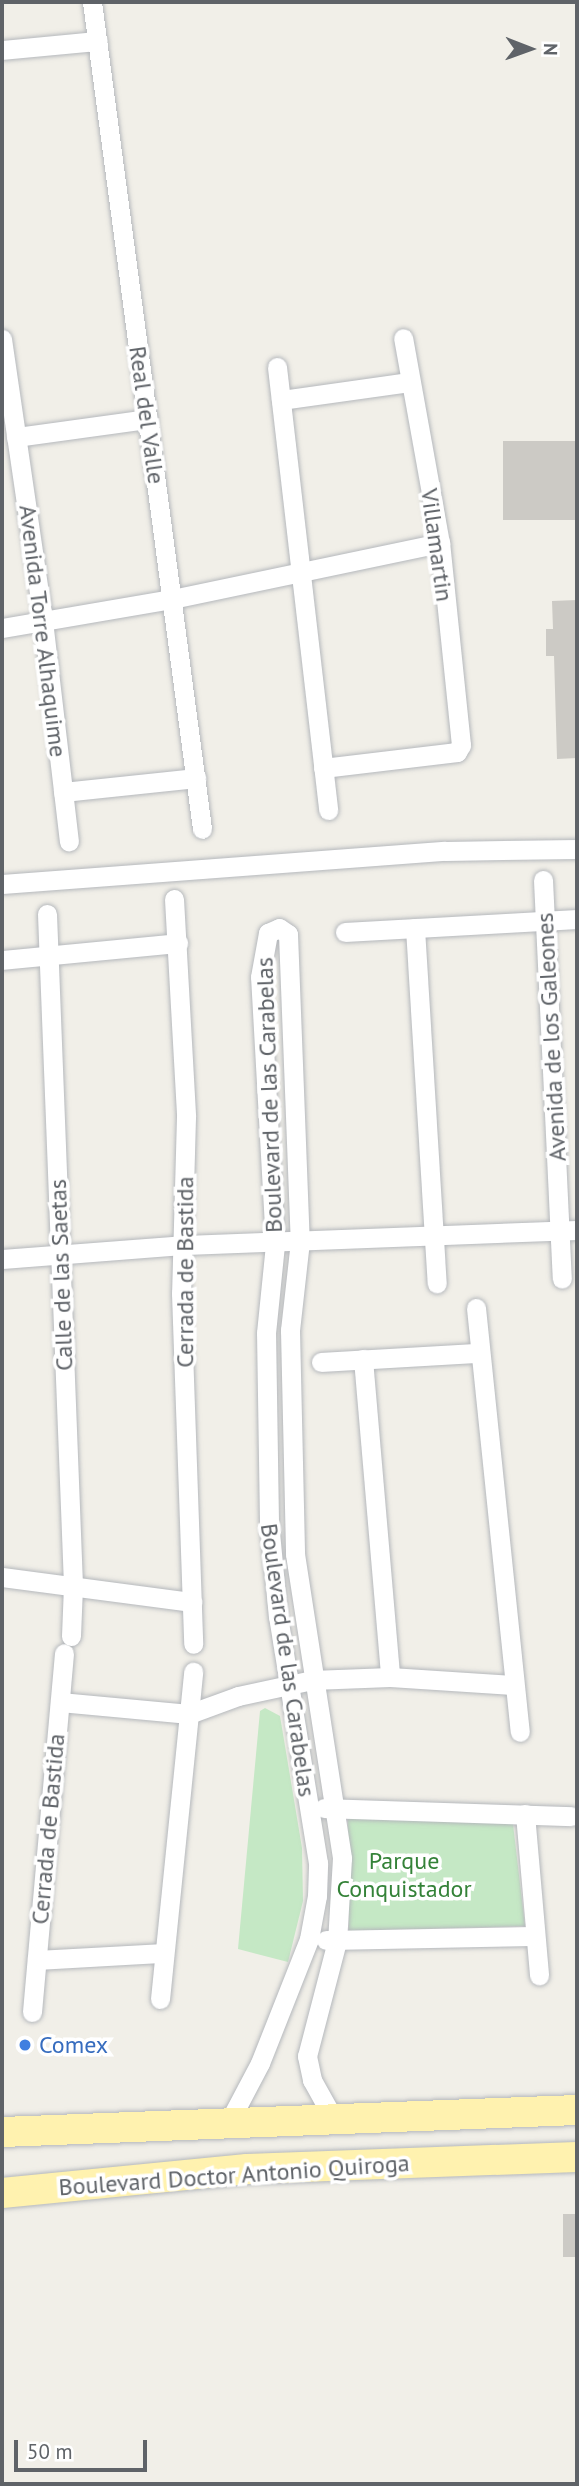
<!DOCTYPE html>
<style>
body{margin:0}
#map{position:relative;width:579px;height:2486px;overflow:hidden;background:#f1efe8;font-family:"PT Sans",sans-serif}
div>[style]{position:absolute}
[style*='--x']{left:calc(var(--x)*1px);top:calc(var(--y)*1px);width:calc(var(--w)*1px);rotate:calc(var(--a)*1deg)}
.green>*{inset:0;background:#c5e8c5}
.building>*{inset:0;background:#cccac5;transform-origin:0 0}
.roads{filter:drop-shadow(0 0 2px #b5b8bc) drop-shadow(0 0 2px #b5b8bc)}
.minor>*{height:19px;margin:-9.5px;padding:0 9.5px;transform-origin:9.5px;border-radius:9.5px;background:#fff}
.primary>*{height:30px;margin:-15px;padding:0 15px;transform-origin:15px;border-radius:15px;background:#fff2af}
.dots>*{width:19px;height:19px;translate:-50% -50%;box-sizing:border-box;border:4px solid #fff;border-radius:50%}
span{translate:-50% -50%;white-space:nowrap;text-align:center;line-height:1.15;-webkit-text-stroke:7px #fff;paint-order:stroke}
.street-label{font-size:24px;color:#5f6368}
.park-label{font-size:24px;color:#348238}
.shop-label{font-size:24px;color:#366cbe}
.left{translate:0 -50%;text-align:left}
.frame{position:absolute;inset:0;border:4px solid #5f6368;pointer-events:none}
.north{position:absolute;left:495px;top:14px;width:70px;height:70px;-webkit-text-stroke:5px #fff;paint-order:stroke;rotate:91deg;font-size:19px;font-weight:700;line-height:28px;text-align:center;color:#5f6368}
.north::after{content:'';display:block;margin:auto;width:24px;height:32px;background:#5f6368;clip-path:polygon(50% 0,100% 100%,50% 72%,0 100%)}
.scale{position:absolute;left:14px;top:2440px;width:133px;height:32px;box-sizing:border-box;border:4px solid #5f6368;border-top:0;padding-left:9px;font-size:21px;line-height:24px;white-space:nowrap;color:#5f6368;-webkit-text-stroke:5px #fff;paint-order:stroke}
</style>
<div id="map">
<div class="green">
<i style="clip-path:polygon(265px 1708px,280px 1716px,302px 1848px,303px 1901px,288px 1962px,238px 1949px,260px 1711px)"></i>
<i style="clip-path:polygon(348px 1817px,513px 1824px,525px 1926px,349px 1931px)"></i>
</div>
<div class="building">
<i style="left:577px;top:441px;width:79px;height:74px;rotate:90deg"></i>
<i style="clip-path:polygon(577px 600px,577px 758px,557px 759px,554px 656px,546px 656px,546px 629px,553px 629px,552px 601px)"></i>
<i style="left:577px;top:2214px;width:43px;height:14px;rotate:90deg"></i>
</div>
<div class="roads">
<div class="minor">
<i style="--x:92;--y:2;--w:834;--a:82.42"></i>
<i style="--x:2;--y:50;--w:96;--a:-5.4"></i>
<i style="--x:2;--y:339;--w:276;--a:81.7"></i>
<i style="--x:42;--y:612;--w:231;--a:83.3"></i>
<i style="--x:277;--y:367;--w:446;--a:83.4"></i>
<i style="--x:281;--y:400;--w:129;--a:-8"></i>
<i style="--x:16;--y:437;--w:133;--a:-7.8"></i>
<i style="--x:2;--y:628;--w:172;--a:-9.7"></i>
<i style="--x:172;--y:599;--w:274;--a:-11.8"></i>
<i style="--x:323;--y:768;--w:135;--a:-6.8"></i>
<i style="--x:457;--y:752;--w:8;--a:-60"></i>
<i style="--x:461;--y:745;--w:203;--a:-95.9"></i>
<i style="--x:440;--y:543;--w:208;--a:-100.2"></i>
<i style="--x:63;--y:792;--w:134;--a:-6"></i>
<i style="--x:543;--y:880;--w:399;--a:87.3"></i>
<i style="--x:2;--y:884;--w:444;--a:-4.3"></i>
<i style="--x:445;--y:851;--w:132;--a:-0.9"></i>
<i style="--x:174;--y:899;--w:218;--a:86.8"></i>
<i style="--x:186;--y:1117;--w:176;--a:91.6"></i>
<i style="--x:181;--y:1293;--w:351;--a:88"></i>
<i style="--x:47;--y:914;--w:673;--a:87.78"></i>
<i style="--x:73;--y:1586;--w:50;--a:92.3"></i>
<i style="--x:415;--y:928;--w:356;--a:86.5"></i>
<i style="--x:345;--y:932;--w:232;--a:-3.2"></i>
<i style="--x:2;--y:960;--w:177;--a:-5.5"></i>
<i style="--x:2;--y:1259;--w:184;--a:-4.4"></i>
<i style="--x:185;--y:1245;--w:392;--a:-2.2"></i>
<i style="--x:476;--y:1308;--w:426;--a:84.1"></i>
<i style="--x:363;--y:1359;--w:319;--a:85.1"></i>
<i style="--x:321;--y:1362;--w:158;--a:-3.3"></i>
<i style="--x:2;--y:1577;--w:192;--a:7.5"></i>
<i style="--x:60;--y:1702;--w:130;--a:5.3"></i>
<i style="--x:189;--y:1714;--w:52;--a:-20.2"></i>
<i style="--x:238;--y:1696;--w:76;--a:-12.2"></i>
<i style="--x:312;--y:1680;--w:78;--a:-2.2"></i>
<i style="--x:390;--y:1677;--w:123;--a:3.7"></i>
<i style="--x:324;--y:1808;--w:247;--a:1.9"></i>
<i style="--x:525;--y:1814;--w:162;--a:85"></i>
<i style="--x:326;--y:1940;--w:209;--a:-1.1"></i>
<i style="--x:37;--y:1960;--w:127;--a:-3.2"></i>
<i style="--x:160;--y:1999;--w:329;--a:-84.2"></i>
<i style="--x:32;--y:2012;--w:360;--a:-84.9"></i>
<i style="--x:230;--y:2120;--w:64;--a:-62.2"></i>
<i style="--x:260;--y:2063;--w:133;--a:-68.4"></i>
<i style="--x:309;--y:1939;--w:44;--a:-79.5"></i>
<i style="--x:317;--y:1896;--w:33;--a:-88"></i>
<i style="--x:318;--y:1863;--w:249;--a:-99.2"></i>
<i style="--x:278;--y:1617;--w:95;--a:-95.4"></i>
<i style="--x:269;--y:1522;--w:189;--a:-90.9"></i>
<i style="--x:266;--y:1333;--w:89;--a:-84.2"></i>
<i style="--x:275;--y:1244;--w:267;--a:-93.2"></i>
<i style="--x:260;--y:977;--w:45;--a:-79.7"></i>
<i style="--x:268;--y:933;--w:12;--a:-24"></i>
<i style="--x:279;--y:928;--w:11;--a:34"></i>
<i style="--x:288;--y:934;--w:307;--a:87.8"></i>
<i style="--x:300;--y:1241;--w:90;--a:96.4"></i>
<i style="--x:290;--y:1330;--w:224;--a:88.7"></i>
<i style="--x:295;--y:1554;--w:308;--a:81.2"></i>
<i style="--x:342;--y:1858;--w:83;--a:93.4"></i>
<i style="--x:337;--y:1941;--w:119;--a:104.6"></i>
<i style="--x:307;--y:2056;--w:25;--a:78"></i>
<i style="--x:312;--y:2080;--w:41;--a:60.9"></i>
</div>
<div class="primary">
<i style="--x:2;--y:2132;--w:575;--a:-2.19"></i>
<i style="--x:2;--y:2193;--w:246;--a:-5.6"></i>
<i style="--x:247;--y:2169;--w:330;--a:-2.1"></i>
</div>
</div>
<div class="dots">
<i style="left:25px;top:2045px;background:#3f7fe0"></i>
</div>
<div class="street-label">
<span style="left:147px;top:415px;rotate:82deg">Real del Valle</span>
<span style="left:437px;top:545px;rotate:82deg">Villamartin</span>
<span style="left:43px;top:631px;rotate:83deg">Avenida Torre Alhaquime</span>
<span style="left:551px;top:1037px;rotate:-93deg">Avenida de los Galeones</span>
<span style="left:269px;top:1095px;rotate:-92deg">Boulevard de las Carabelas</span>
<span style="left:185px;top:1272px;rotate:-90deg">Cerrada de Bastida</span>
<span style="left:61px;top:1275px;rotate:-92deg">Calle de las Saetas</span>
<span style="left:288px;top:1660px;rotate:82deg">Boulevard de las Carabelas</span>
<span style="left:48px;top:1829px;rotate:-85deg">Cerrada de Bastida</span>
<span style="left:234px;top:2175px;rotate:-4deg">Boulevard Doctor Antonio Quiroga</span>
</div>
<div class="park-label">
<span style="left:404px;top:1875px">Parque<br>Conquistador</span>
</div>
<div class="shop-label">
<span class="left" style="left:39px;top:2045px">Comex</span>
</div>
<div class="frame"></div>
<div class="north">N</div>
<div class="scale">50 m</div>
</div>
